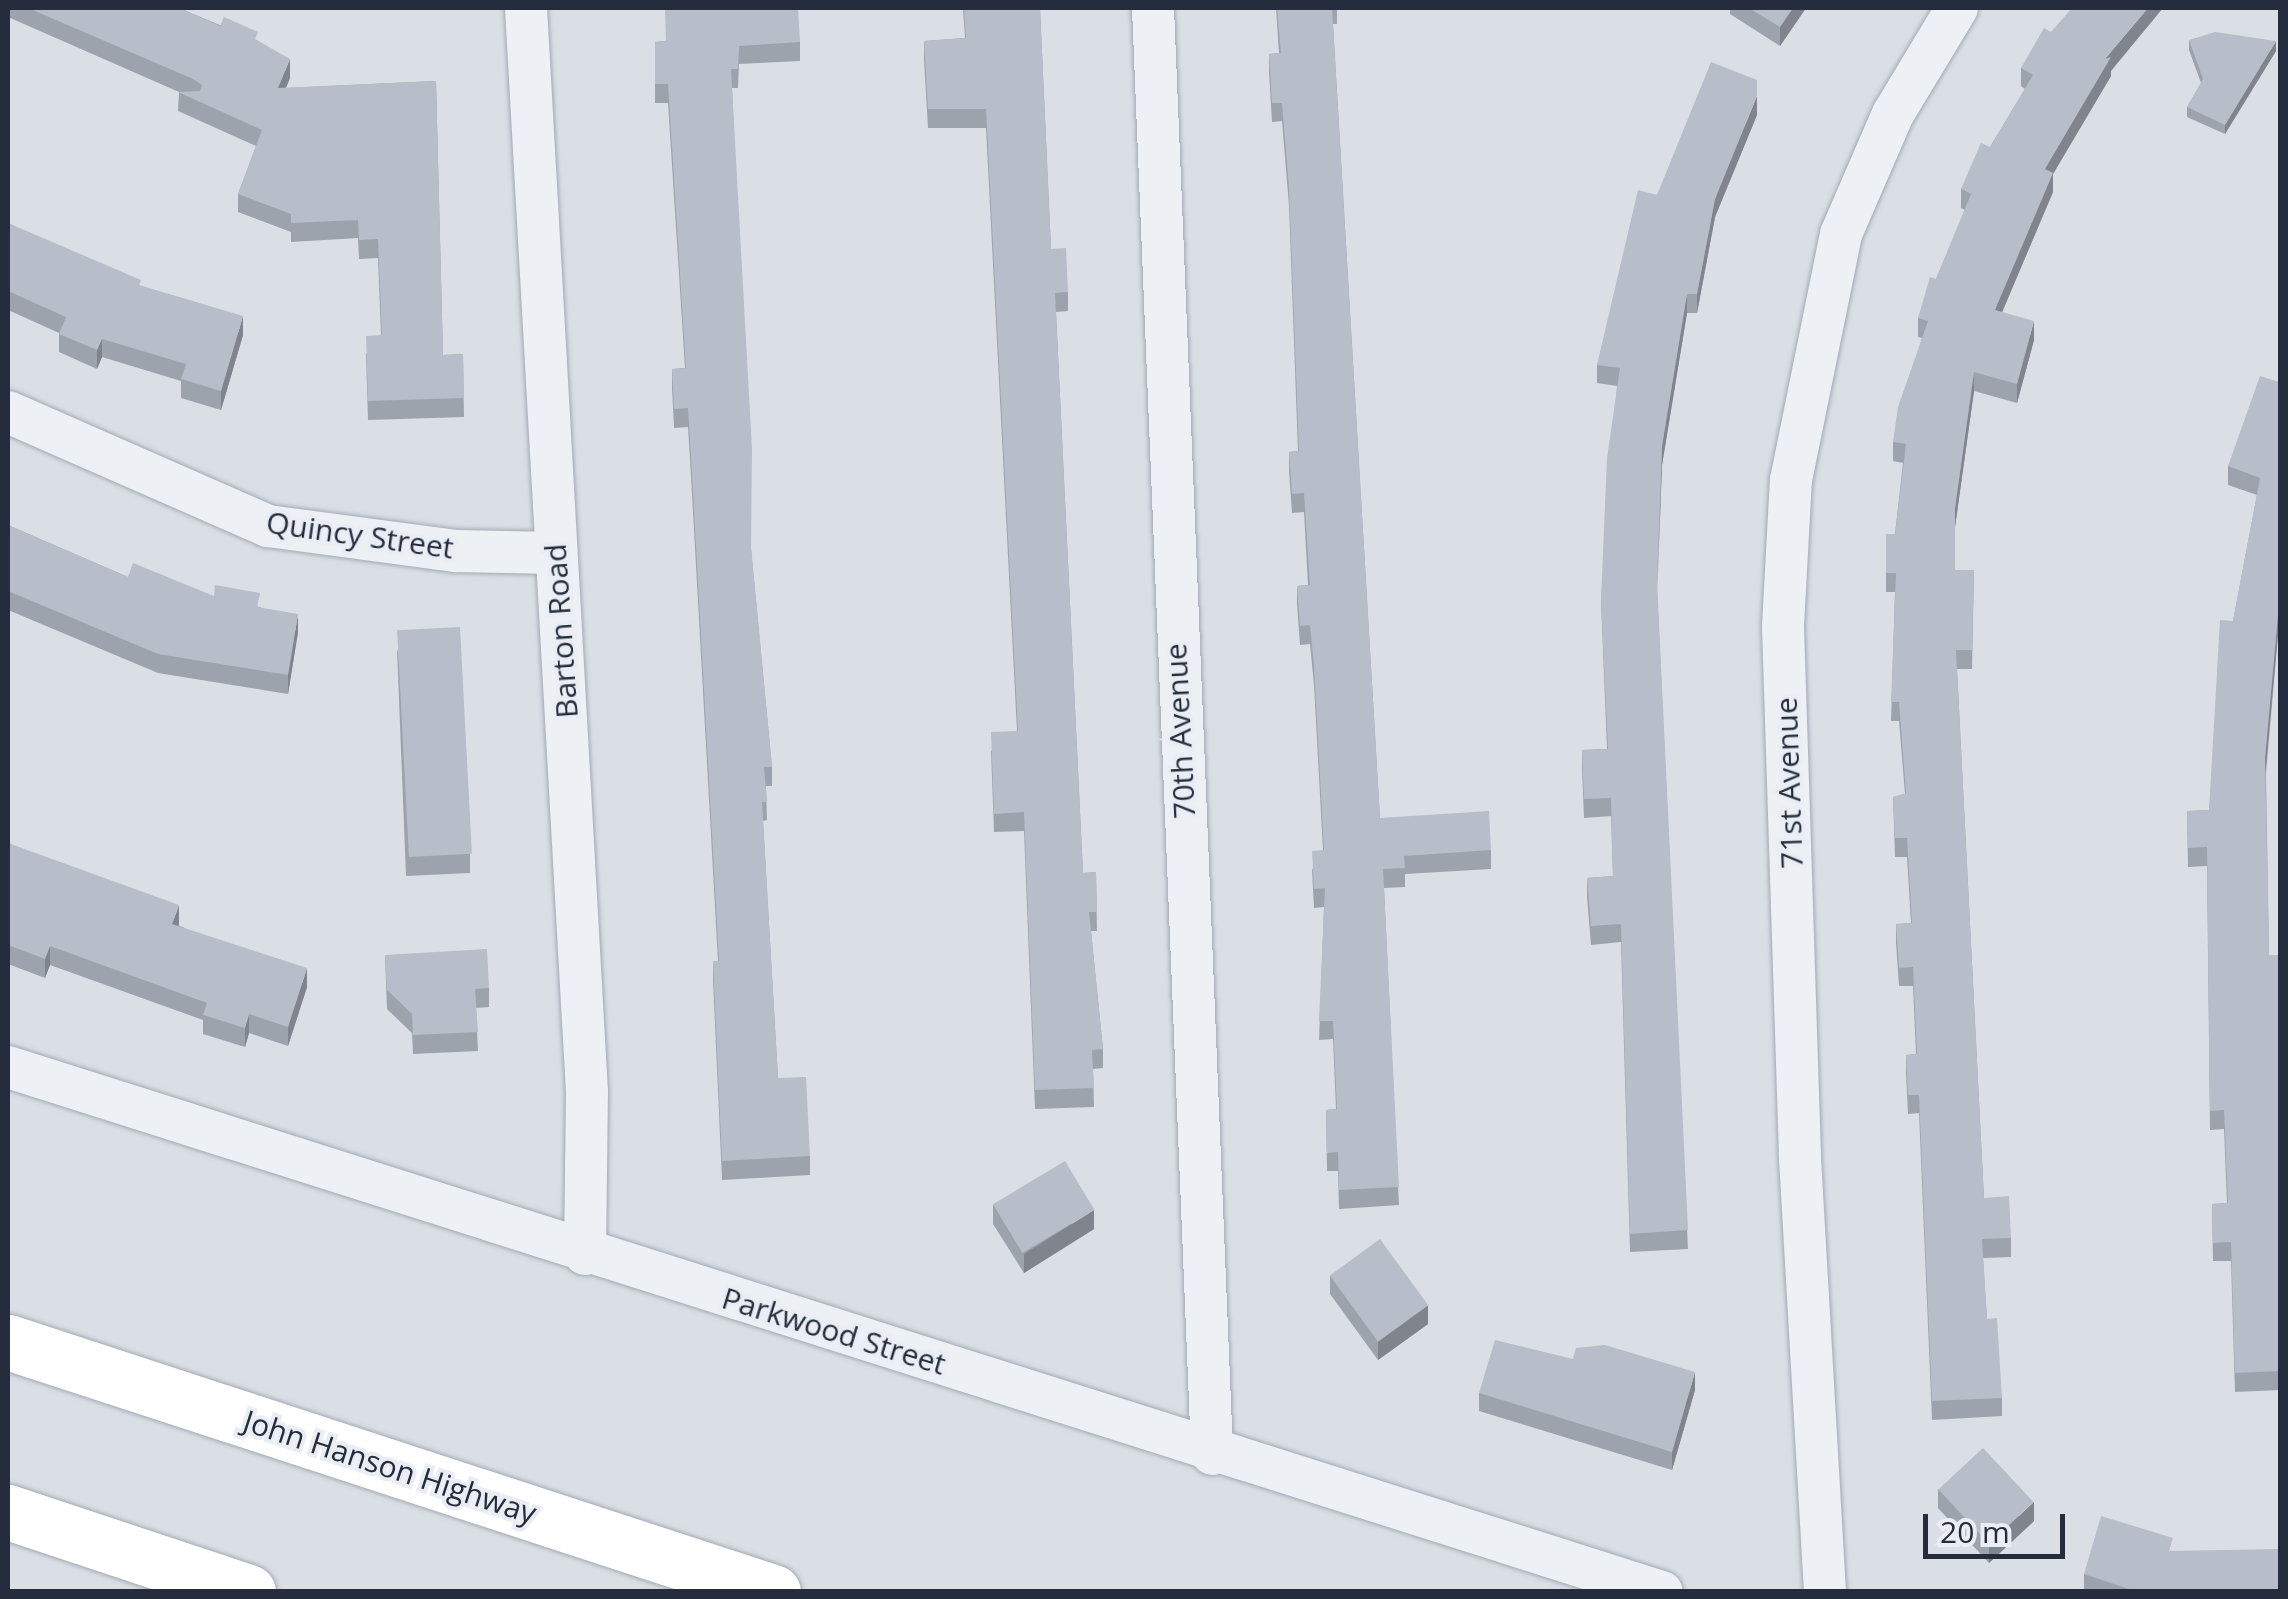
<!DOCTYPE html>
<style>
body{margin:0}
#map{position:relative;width:2288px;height:1599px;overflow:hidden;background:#dadfe6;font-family:"Open Sans",sans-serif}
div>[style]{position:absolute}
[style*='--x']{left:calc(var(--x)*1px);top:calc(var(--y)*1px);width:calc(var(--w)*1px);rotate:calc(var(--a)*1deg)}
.roads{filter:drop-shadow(0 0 2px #a3a9b3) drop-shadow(0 0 2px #a3a9b3)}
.minor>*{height:42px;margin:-21px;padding:0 21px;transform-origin:21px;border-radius:21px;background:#edf0f5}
.motorway>*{height:55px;margin:-27.5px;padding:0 27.5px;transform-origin:27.5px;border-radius:27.5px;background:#fff}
.wall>*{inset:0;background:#9da3ad}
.shaded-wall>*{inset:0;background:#80848d}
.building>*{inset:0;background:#b7bdc9;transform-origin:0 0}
span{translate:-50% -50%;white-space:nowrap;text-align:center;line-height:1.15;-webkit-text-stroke:8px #eaeef4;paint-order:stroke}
.street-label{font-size:30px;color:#242c3d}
.frame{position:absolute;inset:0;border:10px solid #242c3d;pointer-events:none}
.scale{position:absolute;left:1923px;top:1514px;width:142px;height:45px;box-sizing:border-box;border:5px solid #242c3d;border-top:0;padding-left:12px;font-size:30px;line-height:35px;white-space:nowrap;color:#242c3d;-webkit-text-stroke:8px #eaeef4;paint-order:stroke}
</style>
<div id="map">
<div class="roads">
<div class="minor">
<i style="--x:526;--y:8;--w:1085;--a:86.78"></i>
<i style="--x:587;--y:1091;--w:163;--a:90.7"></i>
<i style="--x:1153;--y:8;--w:1447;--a:87.66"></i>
<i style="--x:8;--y:412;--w:284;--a:23.7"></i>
<i style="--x:268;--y:526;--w:190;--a:7.6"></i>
<i style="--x:456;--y:551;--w:99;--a:1.2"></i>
<i style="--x:8;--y:1067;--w:1735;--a:17.61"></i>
<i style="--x:1825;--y:1592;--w:437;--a:-93.3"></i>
<i style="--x:1800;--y:1156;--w:530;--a:-91.84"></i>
<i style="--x:1783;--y:626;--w:146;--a:-86.9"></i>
<i style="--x:1791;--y:480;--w:251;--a:-78.5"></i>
<i style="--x:1841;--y:234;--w:131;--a:-66.6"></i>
<i style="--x:1893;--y:114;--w:124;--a:-58.9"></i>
</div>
<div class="motorway">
<i style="--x:8;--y:1342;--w:805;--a:18.1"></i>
<i style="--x:8;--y:1512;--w:253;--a:18.4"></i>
</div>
</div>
<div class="wall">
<i style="clip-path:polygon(8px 8px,179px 8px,258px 41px,290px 78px,286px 88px,436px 81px,443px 355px,463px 354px,464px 417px,368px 420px,366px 354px,381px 335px,378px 258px,359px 259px,358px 238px,291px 242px,291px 232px,238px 212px,238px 194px,256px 146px,178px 111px,179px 92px,8px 17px)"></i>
<i style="clip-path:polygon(963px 8px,1040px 8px,1051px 249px,1068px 292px,1068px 311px,1056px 312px,1083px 873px,1096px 872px,1097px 931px,1091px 931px,1103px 1049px,1103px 1068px,1093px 1069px,1094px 1107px,1035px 1109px,1024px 831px,994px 832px,991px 751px,1017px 731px,986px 128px,928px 128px,924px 60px,924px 41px,965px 38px)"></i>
<i style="clip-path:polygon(1276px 8px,1337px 8px,1337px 24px,1333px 24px,1380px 818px,1491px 850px,1491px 869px,1405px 874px,1405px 887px,1384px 888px,1399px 1205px,1339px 1209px,1338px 1171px,1327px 1171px,1326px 1110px,1336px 1109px,1333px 1039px,1319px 1040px,1324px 907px,1314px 908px,1312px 870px,1323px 850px,1314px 685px,1310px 644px,1300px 645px,1297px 604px,1297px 586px,1308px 585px,1304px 512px,1292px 513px,1289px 471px,1289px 452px,1298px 451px,1289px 206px,1282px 121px,1272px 122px,1269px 72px,1269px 54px,1279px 53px)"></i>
<i style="clip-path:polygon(1730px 8px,1806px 8px,1780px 46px,1730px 14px)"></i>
<i style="clip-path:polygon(2189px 40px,2276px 51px,2225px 134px,2187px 117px,2187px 107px,2201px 83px,2189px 50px)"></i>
<i style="clip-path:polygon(666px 41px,800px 42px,800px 61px,739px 64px,738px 88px,732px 88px,751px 549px,772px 767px,772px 786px,766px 786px,767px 820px,763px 821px,778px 1078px,810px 1156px,810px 1175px,722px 1180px,713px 980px,713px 961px,718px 961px,691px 476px,688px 427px,674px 428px,672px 388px,672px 369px,685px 368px,668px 103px,655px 103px,655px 42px)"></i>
<i style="clip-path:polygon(2021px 68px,2111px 71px,2111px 76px,2053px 174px,2053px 192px,2002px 312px,2034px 340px,2017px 403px,1974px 391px,1955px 527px,1955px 570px,1974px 570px,1972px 669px,1957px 669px,1984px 1198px,2011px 1238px,2011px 1257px,1983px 1258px,1987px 1319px,2002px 1398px,2002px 1416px,1932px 1420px,1919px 1113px,1908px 1114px,1906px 1074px,1906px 1055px,1916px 1054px,1913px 986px,1899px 986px,1896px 943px,1896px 924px,1911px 923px,1907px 857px,1895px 857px,1893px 797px,1905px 794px,1899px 721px,1891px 721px,1895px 592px,1886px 592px,1886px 534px,1895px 534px,1903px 463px,1893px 461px,1893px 442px,1922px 338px,1918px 337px,1918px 318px,1936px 279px,1965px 210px,1961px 208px,1961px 189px,1990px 147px,2025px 89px,2021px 86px)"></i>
<i style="clip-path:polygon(1757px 115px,1715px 217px,1697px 313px,1687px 313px,1662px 465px,1657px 590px,1688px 1249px,1630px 1252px,1621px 942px,1591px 945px,1587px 897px,1587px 878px,1613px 876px,1611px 816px,1584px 818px,1582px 769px,1582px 750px,1607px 749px,1601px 601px,1617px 386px,1597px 383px,1597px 365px,1657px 195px)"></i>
<i style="clip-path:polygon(8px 223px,243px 335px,221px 410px,181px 398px,181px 381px,102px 357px,97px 369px,59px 352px,59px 333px,8px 310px)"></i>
<i style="clip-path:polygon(2280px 378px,2280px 612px,2266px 774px,2269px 955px,2280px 984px,2280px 1390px,2235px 1392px,2231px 1261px,2213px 1261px,2212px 1204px,2227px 1203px,2224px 1129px,2210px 1130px,2207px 866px,2188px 867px,2187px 811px,2209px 810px,2233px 621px,2257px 495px,2228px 485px,2228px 466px)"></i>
<i style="clip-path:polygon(8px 525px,128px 577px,260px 607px,298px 632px,288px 694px,158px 673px,8px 610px)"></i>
<i style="clip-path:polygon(397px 649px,470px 854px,470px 873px,406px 876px)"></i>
<i style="clip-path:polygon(8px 843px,307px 987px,288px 1046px,249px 1033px,245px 1047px,203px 1034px,203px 1020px,50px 965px,45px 978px,8px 964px)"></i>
<i style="clip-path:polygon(385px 955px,489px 988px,489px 1007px,476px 1008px,478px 1051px,413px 1054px,412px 1033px,387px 1009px)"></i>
<i style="clip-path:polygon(993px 1205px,1094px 1229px,1024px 1273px,993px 1224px)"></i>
<i style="clip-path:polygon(1330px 1275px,1428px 1324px,1378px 1360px,1330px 1294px)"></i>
<i style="clip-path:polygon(1695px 1390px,1672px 1470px,1479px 1411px,1479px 1393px)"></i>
<i style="clip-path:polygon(1938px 1489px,2034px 1521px,1989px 1563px,1938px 1508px)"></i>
<i style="clip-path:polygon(2173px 1551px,2280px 1592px,2084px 1592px,2084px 1574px)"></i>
</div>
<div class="shaded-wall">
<i style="clip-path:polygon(1793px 8px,1806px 8px,1780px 46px,1780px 27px)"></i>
<i style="clip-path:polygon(2148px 8px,2163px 8px,2111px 71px,2111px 76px,2053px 174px,2053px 192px,1995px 329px,1995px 310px,2045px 169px,2105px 59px)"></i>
<i style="clip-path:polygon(2276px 41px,2276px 51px,2225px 134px,2225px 125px)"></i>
<i style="clip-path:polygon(290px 59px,290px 78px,278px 106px,278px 88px)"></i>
<i style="clip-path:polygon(1757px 96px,1757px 115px,1715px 217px,1697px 313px,1697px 294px,1715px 199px)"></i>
<i style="clip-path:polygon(1687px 294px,1687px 313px,1662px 465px,1657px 600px,1662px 446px)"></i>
<i style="clip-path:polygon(243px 316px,243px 335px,221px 410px,221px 391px)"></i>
<i style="clip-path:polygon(2034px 321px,2034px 340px,2017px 403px,2017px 384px)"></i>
<i style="clip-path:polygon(102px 339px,102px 357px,97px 369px,97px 350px)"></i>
<i style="clip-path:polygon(1974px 372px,1974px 391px,1955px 527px,1955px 508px)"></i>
<i style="clip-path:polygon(2280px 593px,2280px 612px,2265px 777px,2265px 758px)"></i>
<i style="clip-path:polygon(298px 614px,298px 632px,288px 694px,288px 675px)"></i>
<i style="clip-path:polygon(179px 905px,179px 924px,172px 943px,172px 924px)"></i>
<i style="clip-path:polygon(50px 946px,50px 965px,45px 978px,45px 959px)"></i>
<i style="clip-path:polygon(307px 968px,307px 987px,288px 1046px,288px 1027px)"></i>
<i style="clip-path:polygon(249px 1014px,249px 1033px,245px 1047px,245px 1028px)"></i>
<i style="clip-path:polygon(1094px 1210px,1094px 1229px,1024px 1273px,1024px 1254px)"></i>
<i style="clip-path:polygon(1428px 1305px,1428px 1324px,1378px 1360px,1378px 1341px)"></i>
<i style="clip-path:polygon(1695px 1372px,1695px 1390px,1672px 1470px,1672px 1452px)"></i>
<i style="clip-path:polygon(2034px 1502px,2034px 1521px,1989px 1563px,1989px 1544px)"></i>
</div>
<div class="building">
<i style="clip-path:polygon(28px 8px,179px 8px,220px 26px,224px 17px,258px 32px,255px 39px,290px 59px,278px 88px,436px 81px,443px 355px,463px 354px,464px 398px,368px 401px,366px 336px,382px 335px,378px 239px,359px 240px,358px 220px,291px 223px,291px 214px,238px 194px,262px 130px,178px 92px,200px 91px,202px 85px,193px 79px)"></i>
<i style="clip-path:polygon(665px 8px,798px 8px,800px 42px,739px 46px,738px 69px,731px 69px,752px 449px,751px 547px,772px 767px,764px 767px,767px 802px,762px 802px,778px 1078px,806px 1077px,810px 1156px,722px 1161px,713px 961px,719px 961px,691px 457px,688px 408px,674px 409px,672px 369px,686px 368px,668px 84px,655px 84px,655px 42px,666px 41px)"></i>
<i style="clip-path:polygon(964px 8px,1040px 8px,1051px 249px,1066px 248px,1068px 292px,1055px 293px,1083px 873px,1096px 872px,1097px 912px,1089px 912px,1103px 1049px,1092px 1050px,1094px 1088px,1035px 1090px,1024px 812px,994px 814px,991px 732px,1018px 731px,986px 109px,928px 109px,924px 41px,966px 38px)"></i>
<i style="clip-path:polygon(1277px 8px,1332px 8px,1380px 818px,1489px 811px,1491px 850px,1404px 856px,1405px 868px,1383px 869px,1399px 1187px,1339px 1190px,1338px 1152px,1327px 1153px,1326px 1110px,1337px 1109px,1333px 1021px,1319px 1021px,1325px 888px,1314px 889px,1312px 851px,1324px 850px,1314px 666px,1310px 625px,1300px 626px,1297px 586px,1310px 585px,1304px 493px,1292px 494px,1289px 452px,1299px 451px,1289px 188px,1282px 103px,1272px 103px,1269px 54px,1281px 53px)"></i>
<i style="clip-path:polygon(1749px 8px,1793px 8px,1780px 27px)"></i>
<i style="clip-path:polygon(2072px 8px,2148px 8px,2105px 59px,2111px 57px,2045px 169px,2053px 173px,1995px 310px,2034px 321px,2017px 384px,1974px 372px,1955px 508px,1955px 570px,1974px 570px,1972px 650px,1956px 650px,1984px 1198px,2009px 1196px,2011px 1238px,1982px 1239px,1987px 1319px,1997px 1318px,2002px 1398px,1932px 1401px,1919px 1095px,1908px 1095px,1906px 1055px,1917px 1054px,1913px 967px,1899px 968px,1896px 924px,1912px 923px,1907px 838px,1895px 838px,1893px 797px,1906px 793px,1899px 702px,1891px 702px,1896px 573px,1886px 573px,1886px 534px,1895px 534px,1906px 444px,1893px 442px,1898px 407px,1928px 321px,1918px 318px,1930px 277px,1936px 279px,1971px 194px,1961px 189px,1981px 143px,1990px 147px,2033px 75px,2021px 68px,2044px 28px,2051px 32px)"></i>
<i style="clip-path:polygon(2215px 32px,2276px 41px,2225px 125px,2187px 107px,2203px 79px,2189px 40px)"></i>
<i style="clip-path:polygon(1711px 62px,1757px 80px,1757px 96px,1715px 199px,1697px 294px,1687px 294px,1662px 446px,1657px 581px,1688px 1230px,1630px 1234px,1621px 924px,1591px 926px,1587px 878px,1613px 876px,1611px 798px,1584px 799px,1582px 750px,1608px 749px,1601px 601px,1607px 458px,1620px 368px,1597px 365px,1638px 190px,1657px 195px)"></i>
<i style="clip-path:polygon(8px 223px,141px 280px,139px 285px,243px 316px,221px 391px,181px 379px,186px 364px,102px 339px,97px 350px,59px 334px,66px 317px,8px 291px)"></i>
<i style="clip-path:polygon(2260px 376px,2279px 382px,2280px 378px,2280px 593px,2265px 758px,2269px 955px,2278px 955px,2280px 984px,2280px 1371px,2235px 1373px,2231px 1242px,2213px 1243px,2212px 1204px,2228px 1203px,2224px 1110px,2210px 1111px,2207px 847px,2188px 848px,2187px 811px,2209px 810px,2220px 620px,2233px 621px,2260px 478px,2228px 466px)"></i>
<i style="clip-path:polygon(8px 525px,128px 577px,133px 563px,214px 596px,215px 585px,260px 593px,257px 607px,298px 614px,288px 675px,158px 654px,8px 591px)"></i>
<i style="left:460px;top:627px;width:227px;height:63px;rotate:87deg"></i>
<i style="clip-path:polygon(8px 843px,179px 905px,172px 924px,307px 968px,288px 1027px,249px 1014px,245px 1028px,203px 1015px,207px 1003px,50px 946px,45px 959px,8px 945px,10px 934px,8px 933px)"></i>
<i style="clip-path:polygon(487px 949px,489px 988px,475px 989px,478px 1032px,413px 1035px,412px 1014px,387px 990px,385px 955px)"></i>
<i style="left:1065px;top:1161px;width:57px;height:84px;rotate:59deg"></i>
<i style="left:1380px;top:1239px;width:82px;height:62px;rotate:54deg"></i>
<i style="clip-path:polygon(1495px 1340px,1573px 1359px,1576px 1348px,1605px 1345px,1695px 1372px,1672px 1452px,1479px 1393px)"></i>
<i style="left:1983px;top:1448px;width:74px;height:61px;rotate:47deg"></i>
<i style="clip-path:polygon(2101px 1516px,2173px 1538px,2169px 1551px,2280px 1549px,2280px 1592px,2138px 1592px,2084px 1574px)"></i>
</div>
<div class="street-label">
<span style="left:360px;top:535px;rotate:8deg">Quincy Street</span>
<span style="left:561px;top:631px;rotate:-94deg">Barton Road</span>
<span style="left:1180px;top:731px;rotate:-93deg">70th Avenue</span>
<span style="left:1789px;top:783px;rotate:-92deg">71st Avenue</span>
<span style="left:834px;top:1331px;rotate:17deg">Parkwood Street</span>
<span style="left:390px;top:1467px;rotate:18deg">John Hanson Highway</span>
</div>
<div class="frame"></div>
<div class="scale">20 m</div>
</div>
